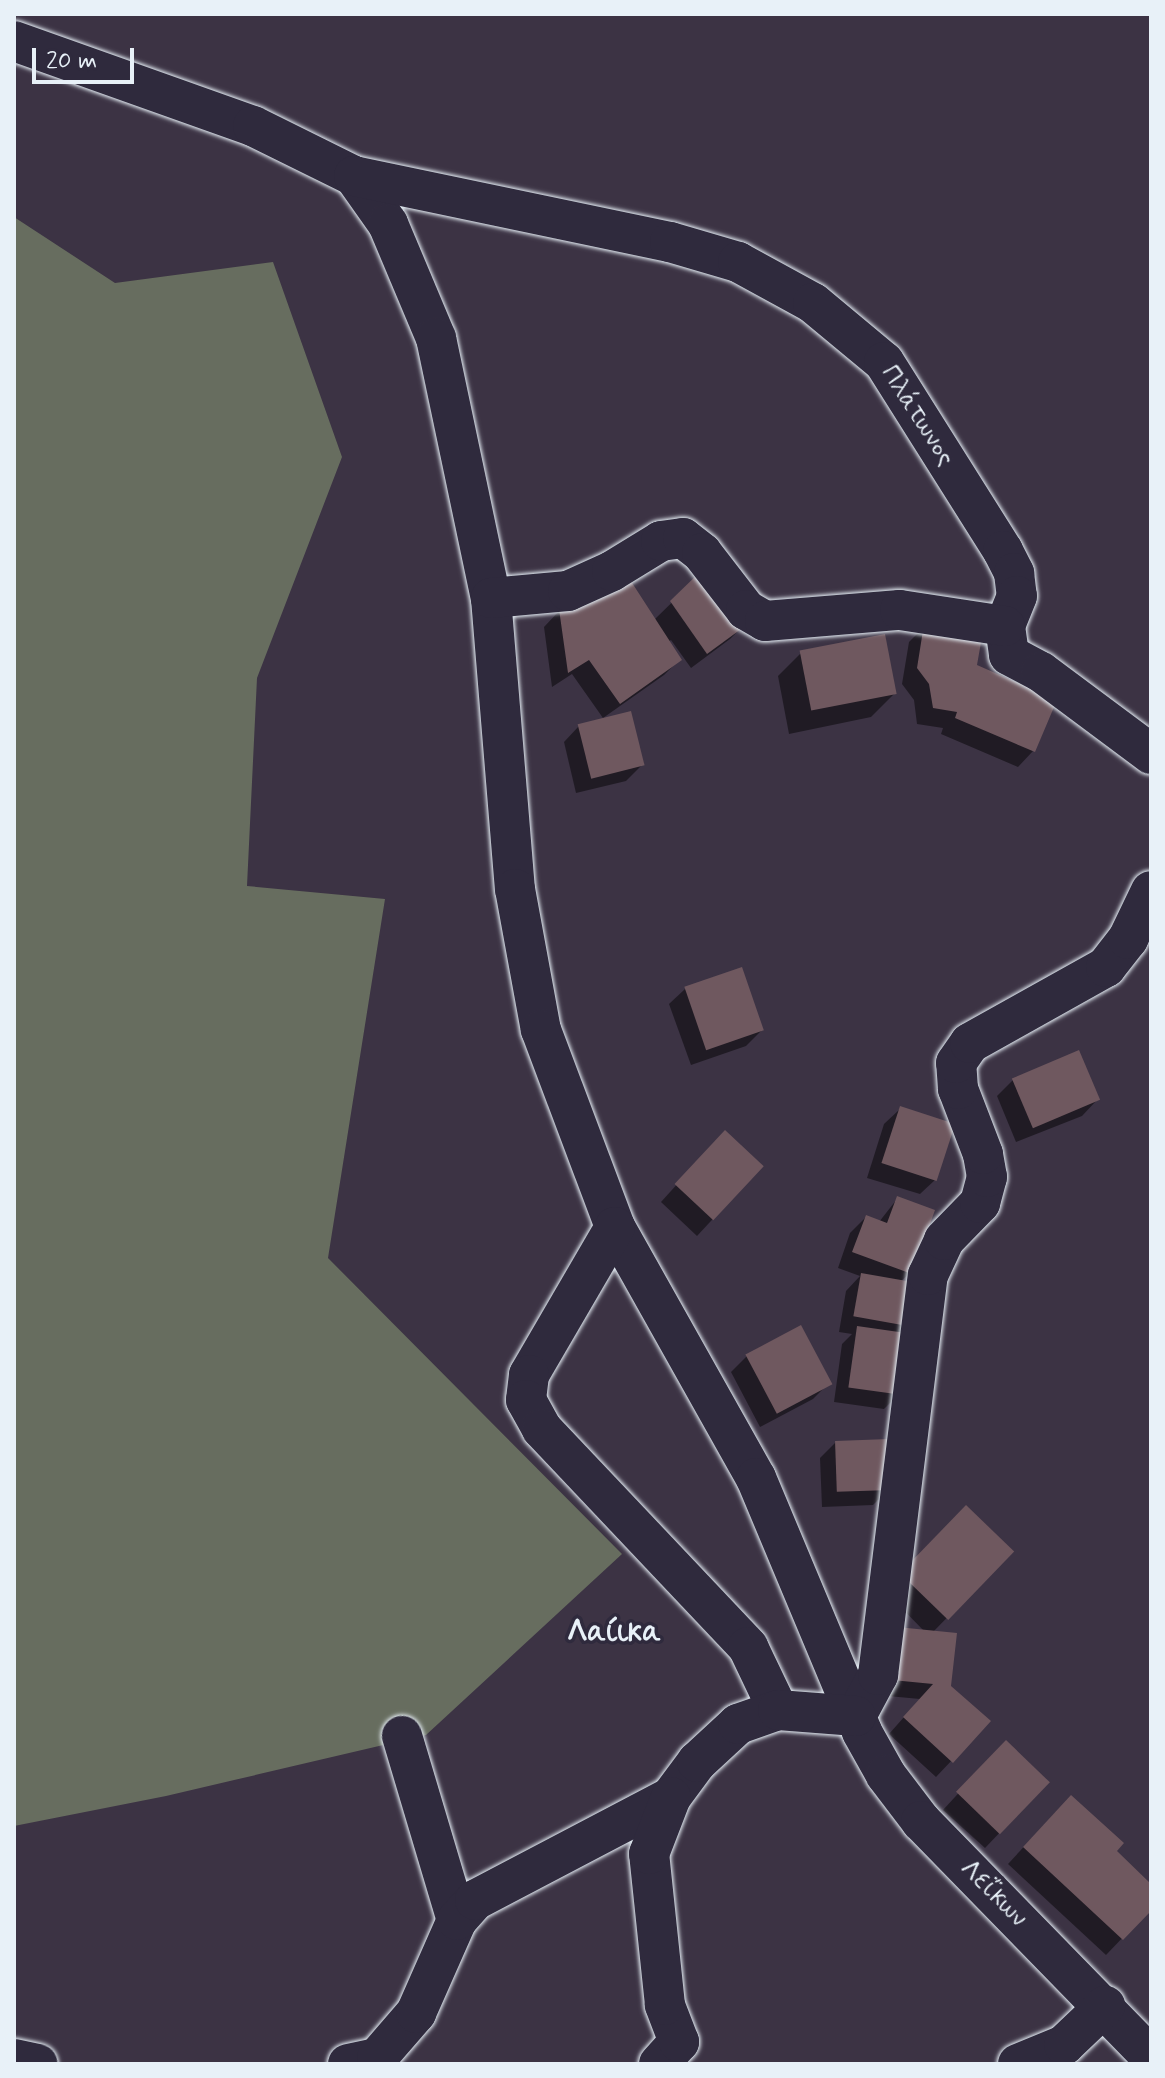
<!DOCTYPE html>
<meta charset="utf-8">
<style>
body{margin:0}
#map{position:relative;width:1165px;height:2078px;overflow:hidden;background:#3c3344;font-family:Mynerve,sans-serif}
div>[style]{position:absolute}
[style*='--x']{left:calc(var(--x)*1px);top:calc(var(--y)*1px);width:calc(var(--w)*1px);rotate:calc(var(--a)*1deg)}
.green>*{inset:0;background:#676d5f}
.shadow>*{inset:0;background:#0007}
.building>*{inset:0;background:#6f585f;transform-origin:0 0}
.roads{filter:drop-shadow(0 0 2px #e8f1f8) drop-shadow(0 0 2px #e8f1f8)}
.minor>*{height:40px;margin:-20px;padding:0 20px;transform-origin:20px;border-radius:20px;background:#2f2a3d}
span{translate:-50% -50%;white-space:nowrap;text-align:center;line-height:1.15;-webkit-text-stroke:7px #2f2a3d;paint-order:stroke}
.street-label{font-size:26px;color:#e8f1f8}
.quarter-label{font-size:30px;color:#e8f1f8;font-weight:700}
.frame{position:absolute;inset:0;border:16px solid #e8f1f8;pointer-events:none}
.scale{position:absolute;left:32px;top:48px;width:102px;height:36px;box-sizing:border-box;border:4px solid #e8f1f8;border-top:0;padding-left:10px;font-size:24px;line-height:28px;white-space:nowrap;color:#e8f1f8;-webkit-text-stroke:6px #2f2a3d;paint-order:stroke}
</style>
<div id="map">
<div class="green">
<i style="clip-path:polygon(14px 217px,115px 283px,273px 262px,342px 457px,257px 678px,247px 886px,385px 899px,328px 1258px,622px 1554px,426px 1735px,166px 1796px,14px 1826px)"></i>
</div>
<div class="shadow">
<i style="clip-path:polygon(702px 573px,745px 624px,730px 639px,691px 668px,671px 640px,668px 642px,679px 660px,664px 675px,603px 718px,572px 674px,552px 687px,544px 627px,560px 610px,654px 620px)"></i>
<i style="clip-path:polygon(925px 626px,1033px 751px,1018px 767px,941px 734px,943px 728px,917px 724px,914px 700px,902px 684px,909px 642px)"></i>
<i style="clip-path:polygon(801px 653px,895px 693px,871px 717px,789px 734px,778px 676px)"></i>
<i style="clip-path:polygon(579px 726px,642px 765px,626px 781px,576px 793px,564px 742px)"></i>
<i style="clip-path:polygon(685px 989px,762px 1030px,746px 1046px,691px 1065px,669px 1004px)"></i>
<i style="clip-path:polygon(1013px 1080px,1097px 1100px,1082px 1116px,1016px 1142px,997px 1096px)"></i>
<i style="clip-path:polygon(900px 1109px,936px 1179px,920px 1194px,867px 1178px,884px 1124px)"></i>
<i style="clip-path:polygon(709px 1149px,762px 1166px,697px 1236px,661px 1202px)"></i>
<i style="clip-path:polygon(897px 1199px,910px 1273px,900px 1282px,916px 1285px,900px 1393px,884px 1409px,834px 1402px,842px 1344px,852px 1334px,839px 1332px,846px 1291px,860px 1276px,838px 1268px,850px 1233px,866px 1217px,879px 1222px)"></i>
<i style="clip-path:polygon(747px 1356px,829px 1383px,813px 1399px,760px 1427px,731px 1372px)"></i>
<i style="clip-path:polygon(836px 1442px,889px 1489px,873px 1505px,822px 1507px,820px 1458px)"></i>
<i style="clip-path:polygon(evenodd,966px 1508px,1011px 1552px,933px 1632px,955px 1634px,949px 1687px,988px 1722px,936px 1777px,889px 1734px,920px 1699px,877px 1695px,882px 1645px,898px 1629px,925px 1632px,885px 1591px,966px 1508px,894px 1643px,898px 1643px,893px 1690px,889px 1690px,894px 1643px)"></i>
<i style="clip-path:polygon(990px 1759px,1048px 1782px,985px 1848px,943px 1810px)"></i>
<i style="clip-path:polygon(1055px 1813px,1114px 1851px,1151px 1887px,1151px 1908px,1106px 1955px,1008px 1864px)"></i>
</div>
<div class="building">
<i style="clip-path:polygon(702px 570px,748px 624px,707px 654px,670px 601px)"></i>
<i style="clip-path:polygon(625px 572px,682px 660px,620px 704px,589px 660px,568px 673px,559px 609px)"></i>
<i style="clip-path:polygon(924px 624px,983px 631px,977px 665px,1057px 700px,1035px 752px,955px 718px,957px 712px,933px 708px,929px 684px,917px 668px)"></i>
<i style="left:885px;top:634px;width:61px;height:87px;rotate:79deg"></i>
<i style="left:631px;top:711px;width:56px;height:55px;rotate:76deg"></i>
<i style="left:742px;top:967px;width:67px;height:61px;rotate:71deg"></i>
<i style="left:1079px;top:1050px;width:54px;height:73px;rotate:67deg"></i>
<i style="left:900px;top:1106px;width:58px;height:60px;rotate:18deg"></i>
<i style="left:725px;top:1130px;width:53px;height:74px;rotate:43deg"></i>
<i style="clip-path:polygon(897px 1196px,935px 1210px,912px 1274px,852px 1252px,866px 1215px,887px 1223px)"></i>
<i style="left:861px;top:1273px;width:58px;height:44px;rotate:10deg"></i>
<i style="left:801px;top:1325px;width:67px;height:63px;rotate:62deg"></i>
<i style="left:857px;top:1326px;width:53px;height:62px;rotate:8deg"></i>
<i style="left:889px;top:1439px;width:51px;height:54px;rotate:88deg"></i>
<i style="left:966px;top:1505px;width:67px;height:95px;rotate:44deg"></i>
<i style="clip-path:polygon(897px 1627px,957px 1633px,951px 1686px,991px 1721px,953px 1763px,903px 1717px,933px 1684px,892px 1680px)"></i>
<i style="left:1006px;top:1740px;width:61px;height:72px;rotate:44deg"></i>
<i style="clip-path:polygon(1071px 1795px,1124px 1843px,1117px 1851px,1151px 1884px,1151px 1911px,1123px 1940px,1023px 1847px)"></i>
</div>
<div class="roads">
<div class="minor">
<i style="--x:14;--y:41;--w:254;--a:19.6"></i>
<i style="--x:253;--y:126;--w:113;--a:26.3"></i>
<i style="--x:354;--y:176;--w:59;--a:54.7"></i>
<i style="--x:388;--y:224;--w:124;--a:67.2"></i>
<i style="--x:436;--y:338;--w:266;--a:78.1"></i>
<i style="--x:491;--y:598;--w:292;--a:85.3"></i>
<i style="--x:515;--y:889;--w:143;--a:79.6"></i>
<i style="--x:541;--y:1030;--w:210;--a:69.4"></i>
<i style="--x:615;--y:1227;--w:288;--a:60.7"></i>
<i style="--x:756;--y:1478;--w:275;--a:67.3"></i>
<i style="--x:862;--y:1732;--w:49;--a:60.8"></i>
<i style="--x:886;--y:1775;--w:58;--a:52.7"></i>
<i style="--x:921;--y:1821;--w:330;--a:45.7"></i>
<i style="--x:354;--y:176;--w:323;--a:11.8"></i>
<i style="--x:670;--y:242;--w:71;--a:16.4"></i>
<i style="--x:738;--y:262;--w:85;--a:28.7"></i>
<i style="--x:813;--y:303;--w:92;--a:39.7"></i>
<i style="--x:884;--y:362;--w:223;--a:57.8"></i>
<i style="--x:1003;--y:551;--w:25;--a:63"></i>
<i style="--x:1014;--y:573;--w:23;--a:83"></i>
<i style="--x:1017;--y:596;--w:32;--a:112"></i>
<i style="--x:1005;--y:626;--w:29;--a:82"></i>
<i style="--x:1009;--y:655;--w:36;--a:28"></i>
<i style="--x:1041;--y:672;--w:137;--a:36.7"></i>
<i style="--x:491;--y:598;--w:77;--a:-5.2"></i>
<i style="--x:568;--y:591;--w:48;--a:-24.4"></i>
<i style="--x:612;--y:571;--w:57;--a:-31.5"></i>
<i style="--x:661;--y:541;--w:22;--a:-8"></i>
<i style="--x:683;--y:538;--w:24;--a:38"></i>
<i style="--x:702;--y:553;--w:72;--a:52.3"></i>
<i style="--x:746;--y:610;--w:22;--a:30"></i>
<i style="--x:765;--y:621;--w:135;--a:-4.7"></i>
<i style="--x:900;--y:610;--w:106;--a:8.7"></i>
<i style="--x:615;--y:1227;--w:171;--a:120.2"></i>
<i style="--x:529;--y:1375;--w:25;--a:97"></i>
<i style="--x:526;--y:1400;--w:33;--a:61"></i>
<i style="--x:542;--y:1429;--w:300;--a:46.6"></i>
<i style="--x:748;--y:1647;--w:70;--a:64.5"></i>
<i style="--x:856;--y:1716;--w:47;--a:-61.8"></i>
<i style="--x:878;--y:1675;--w:403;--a:-82.9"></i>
<i style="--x:928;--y:1275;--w:38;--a:-65"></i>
<i style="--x:944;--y:1240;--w:52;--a:-45.8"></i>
<i style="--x:980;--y:1203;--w:27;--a:-75"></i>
<i style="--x:987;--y:1177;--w:23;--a:-100"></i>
<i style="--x:983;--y:1154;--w:70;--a:-111"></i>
<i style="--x:958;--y:1089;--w:26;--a:-94"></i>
<i style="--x:956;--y:1063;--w:24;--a:-55"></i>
<i style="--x:970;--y:1043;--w:156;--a:-29.2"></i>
<i style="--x:1106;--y:967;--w:36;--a:-52"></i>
<i style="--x:1128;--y:939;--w:53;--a:-64.4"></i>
<i style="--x:402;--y:1736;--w:192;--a:73.4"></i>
<i style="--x:14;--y:2059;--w:24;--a:12"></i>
<i style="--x:348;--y:2064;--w:30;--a:-12"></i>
<i style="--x:377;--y:2058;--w:60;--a:-49.1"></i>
<i style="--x:416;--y:2013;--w:102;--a:-66.2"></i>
<i style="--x:457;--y:1920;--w:27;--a:-48"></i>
<i style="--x:475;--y:1900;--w:221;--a:-27.7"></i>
<i style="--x:671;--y:1797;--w:44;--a:-53.4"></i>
<i style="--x:697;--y:1762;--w:56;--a:-42.8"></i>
<i style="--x:738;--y:1724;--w:42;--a:-19.3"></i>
<i style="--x:778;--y:1710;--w:78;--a:4.4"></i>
<i style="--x:659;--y:2064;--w:30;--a:-48"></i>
<i style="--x:679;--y:2042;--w:40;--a:-111"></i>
<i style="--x:665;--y:2005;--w:152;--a:-96"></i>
<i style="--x:649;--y:1854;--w:61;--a:-68.9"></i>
<i style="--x:1018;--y:2064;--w:50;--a:-22.4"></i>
<i style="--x:1064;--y:2045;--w:57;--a:-43.6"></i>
</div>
</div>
<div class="street-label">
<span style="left:917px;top:416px;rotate:57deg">Πλάτωνος</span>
<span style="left:993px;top:1894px;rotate:45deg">Λεΐκων</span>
</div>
<div class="quarter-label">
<span style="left:614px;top:1633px">Λαίικα</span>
</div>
<div class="frame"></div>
<div class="scale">20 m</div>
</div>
